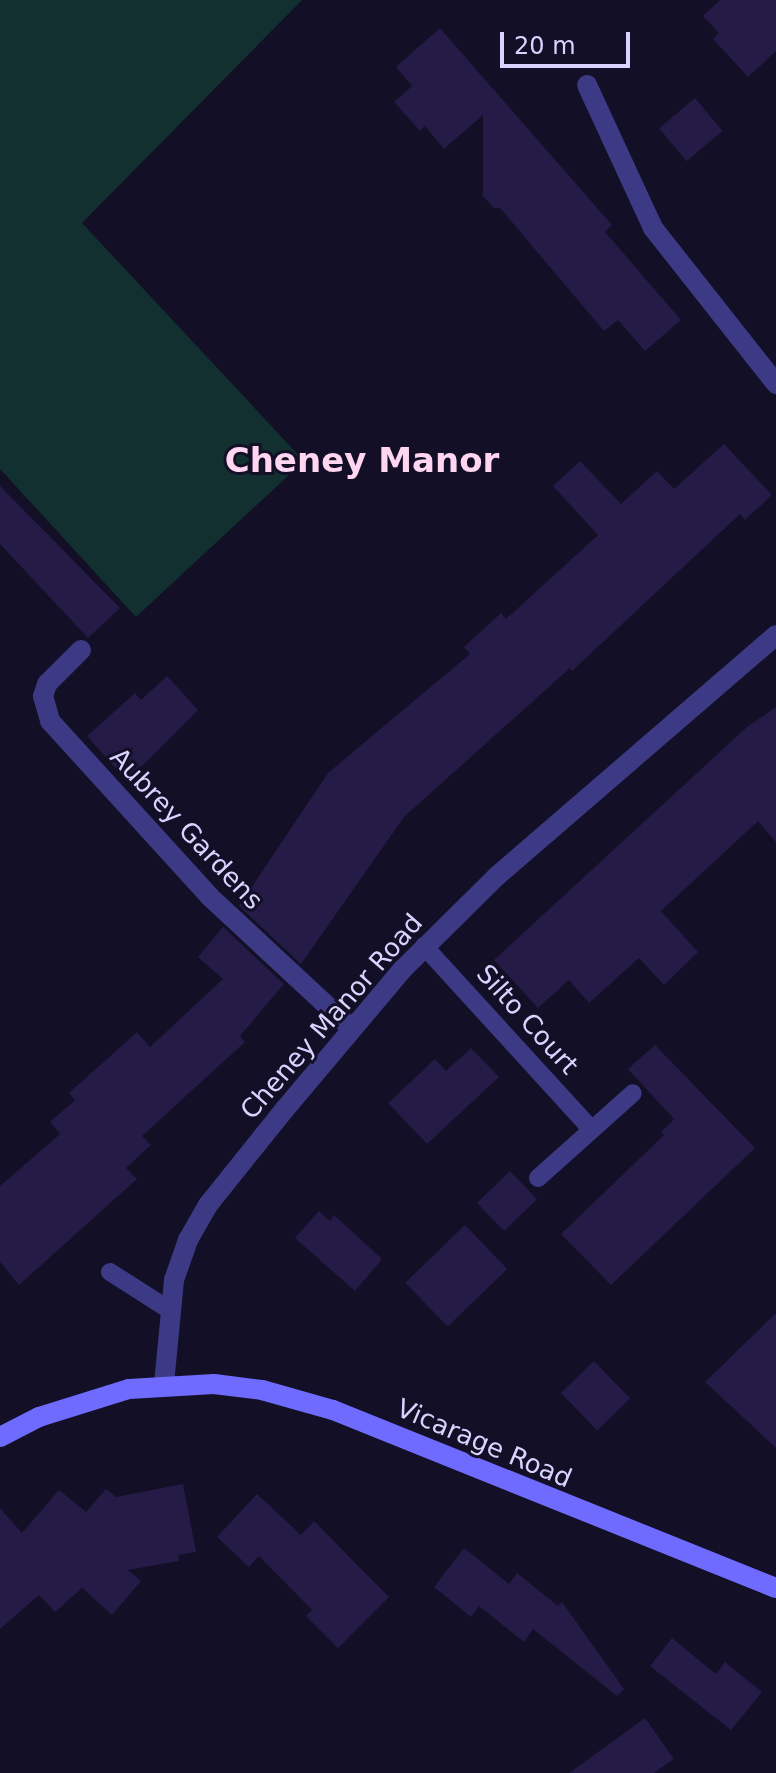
<!DOCTYPE html>
<style>
body{margin:0}
#map{position:relative;width:776px;height:1773px;overflow:hidden;background:#130f26;font-family:"DejaVu Sans",sans-serif}
div>[style]{position:absolute}
[style*='--x']{left:calc(var(--x)*1px);top:calc(var(--y)*1px);width:calc(var(--w)*1px);rotate:calc(var(--a)*1deg)}
.green>*{inset:0;background:#12302f}
.building>*{inset:0;background:#241b47;transform-origin:0 0}
.service>*{height:18px;margin:-9px;padding:0 9px;transform-origin:9px;border-radius:9px;background:#3d3a85}
.minor>*{height:20px;margin:-10px;padding:0 10px;transform-origin:10px;border-radius:10px;background:#3d3a85}
.secondary>*{height:20px;margin:-10px;padding:0 10px;transform-origin:10px;border-radius:10px;background:#6f6bff}
span{translate:-50% -50%;white-space:nowrap;text-align:center;line-height:1.15;-webkit-text-stroke:6px #130f26;paint-order:stroke}
.street-label{font-size:26px;color:#d9d4ff}
.district-label{font-size:34px;color:#ffd6f0;font-weight:700}
.scale{position:absolute;left:500px;top:32px;width:130px;height:36px;box-sizing:border-box;border:4px solid #d9d4ff;border-top:0;padding-left:10px;font-size:24px;line-height:28px;white-space:nowrap;color:#d9d4ff;-webkit-text-stroke:6px #130f26;paint-order:stroke}
</style>
<div id="map">
<div class="green">
<i style="clip-path:polygon(0 0,302px 0,82px 223px,304px 461px,136px 617px,0 469px)"></i>
</div>
<div class="building">
<i style="clip-path:polygon(720px 0,776px 0,776px 51px,748px 77px,713px 39px,719px 33px,703px 16px)"></i>
<i style="clip-path:polygon(440px 28px,612px 225px,605px 232px,681px 320px,645px 351px,618px 320px,604px 331px,500px 208px,494px 208px,483px 196px,483px 115px,444px 149px,425px 126px,420px 131px,394px 102px,412px 86px,396px 67px)"></i>
<i style="left:695px;top:98px;width:43px;height:47px;rotate:50deg"></i>
<i style="clip-path:polygon(724px 444px,772px 495px,745px 520px,740px 514px,572px 671px,570px 668px,404px 817px,301px 964px,239px 906px,328px 773px,470px 654px,464px 647px,501px 613px,506px 619px,598px 535px,553px 486px,580px 461px,621px 504px,657px 471px,674px 489px)"></i>
<i style="clip-path:polygon(0 486px,120px 608px,88px 638px,0 544px)"></i>
<i style="clip-path:polygon(167px 676px,198px 710px,127px 781px,87px 736px,135px 693px,141px 700px)"></i>
<i style="clip-path:polygon(776px 707px,776px 842px,758px 821px,661px 911px,698px 952px,664px 985px,639px 958px,589px 1003px,569px 980px,538px 1008px,494px 960px,747px 727px)"></i>
<i style="clip-path:polygon(223px 927px,284px 984px,240px 1036px,245px 1042px,142px 1136px,151px 1145px,126px 1168px,137px 1179px,19px 1285px,0 1262px,0 1186px,60px 1134px,50px 1122px,75px 1100px,69px 1093px,137px 1032px,150px 1047px,223px 979px,198px 957px)"></i>
<i style="clip-path:polygon(655px 1045px,755px 1148px,611px 1285px,561px 1234px,664px 1135px,661px 1132px,674px 1119px,628px 1069px)"></i>
<i style="clip-path:polygon(471px 1048px,499px 1077px,427px 1144px,388px 1103px,435px 1059px,446px 1071px)"></i>
<i style="left:510px;top:1171px;width:39px;height:46px;rotate:46deg"></i>
<i style="clip-path:polygon(319px 1211px,330px 1221px,334px 1215px,382px 1259px,355px 1291px,295px 1238px)"></i>
<i style="left:465px;top:1225px;width:61px;height:83px;rotate:46deg"></i>
<i style="clip-path:polygon(776px 1313px,776px 1448px,705px 1382px)"></i>
<i style="left:594px;top:1361px;width:52px;height:46px;rotate:46deg"></i>
<i style="clip-path:polygon(183px 1484px,196px 1552px,178px 1555px,179px 1561px,128px 1570px,141px 1581px,112px 1615px,82px 1588px,55px 1612px,39px 1595px,0 1629px,0 1508px,22px 1533px,59px 1490px,86px 1512px,106px 1489px,116px 1497px)"></i>
<i style="clip-path:polygon(257px 1494px,301px 1535px,314px 1521px,389px 1597px,338px 1648px,306px 1616px,312px 1610px,259px 1556px,249px 1567px,217px 1537px)"></i>
<i style="clip-path:polygon(464px 1548px,509px 1584px,517px 1573px,558px 1606px,562px 1602px,624px 1689px,617px 1696px,533px 1629px,524px 1642px,479px 1606px,471px 1617px,434px 1587px)"></i>
<i style="clip-path:polygon(672px 1638px,716px 1674px,725px 1662px,762px 1692px,731px 1730px,650px 1666px)"></i>
<i style="clip-path:polygon(645px 1718px,674px 1759px,654px 1773px,569px 1773px)"></i>
</div>
<div class="service">
<i style="--x:424;--y:946;--w:248;--a:47.6"></i>
<i style="--x:538;--y:1178;--w:127;--a:-41.8"></i>
<i style="--x:110;--y:1272;--w:72;--a:32.6"></i>
</div>
<div class="minor">
<i style="--x:587;--y:85;--w:157;--a:65.2"></i>
<i style="--x:653;--y:228;--w:199;--a:51.7"></i>
<i style="--x:81;--y:650;--w:48;--a:135"></i>
<i style="--x:47;--y:684;--w:13;--a:108"></i>
<i style="--x:43;--y:696;--w:26;--a:74"></i>
<i style="--x:50;--y:721;--w:236;--a:47.7"></i>
<i style="--x:209;--y:896;--w:195;--a:42.9"></i>
<i style="--x:164;--y:1384;--w:104;--a:-84.5"></i>
<i style="--x:174;--y:1280;--w:42;--a:-70.7"></i>
<i style="--x:188;--y:1240;--w:40;--a:-60.3"></i>
<i style="--x:208;--y:1205;--w:123;--a:-51.3"></i>
<i style="--x:285;--y:1109;--w:182;--a:-49.9"></i>
<i style="--x:402;--y:970;--w:134;--a:-44.7"></i>
<i style="--x:497;--y:876;--w:369;--a:-40.8"></i>
</div>
<div class="secondary">
<i style="--x:0;--y:1437;--w:44;--a:-27.1"></i>
<i style="--x:39;--y:1417;--w:94;--a:-17.3"></i>
<i style="--x:129;--y:1389;--w:85;--a:-3.4"></i>
<i style="--x:214;--y:1384;--w:48;--a:7.1"></i>
<i style="--x:262;--y:1390;--w:74;--a:15.7"></i>
<i style="--x:333;--y:1410;--w:477;--a:21.9"></i>
</div>
<div class="street-label">
<span style="left:186px;top:829px;rotate:47deg">Aubrey Gardens</span>
<span style="left:332px;top:1017px;rotate:-49deg">Cheney Manor Road</span>
<span style="left:527px;top:1020px;rotate:48deg">Silto Court</span>
<span style="left:484px;top:1444px;rotate:23deg">Vicarage Road</span>
</div>
<div class="district-label">
<span style="left:362px;top:461px">Cheney Manor</span>
</div>
<div class="scale">20 m</div>
</div>
